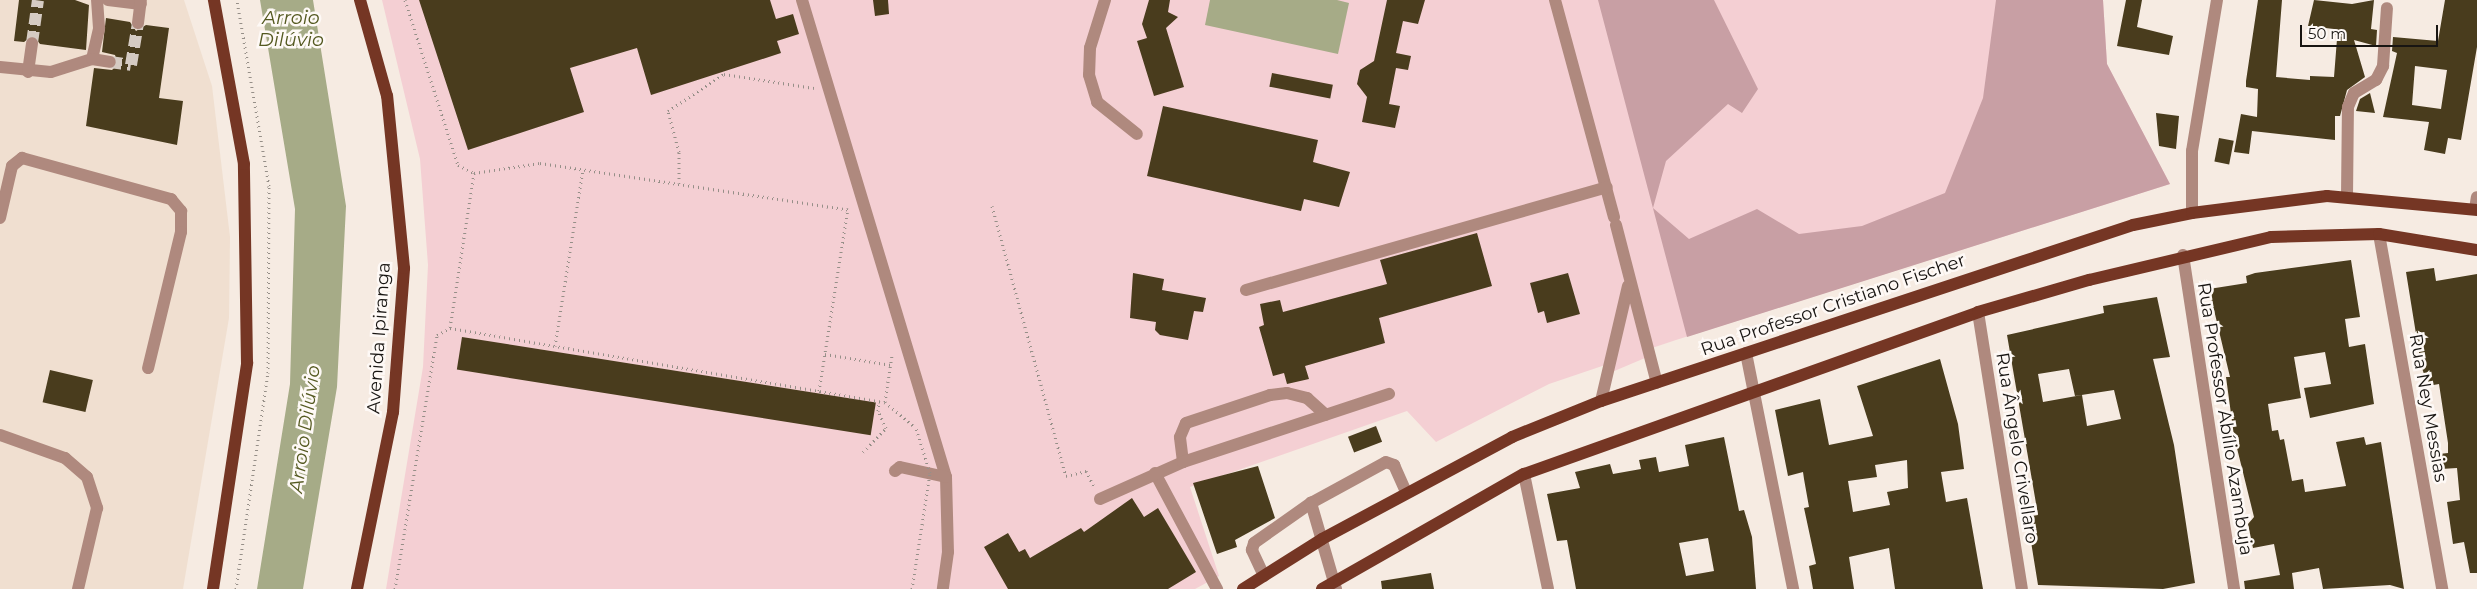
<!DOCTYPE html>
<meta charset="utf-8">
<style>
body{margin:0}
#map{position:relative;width:2477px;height:589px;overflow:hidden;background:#f6ebe2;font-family:Montserrat,sans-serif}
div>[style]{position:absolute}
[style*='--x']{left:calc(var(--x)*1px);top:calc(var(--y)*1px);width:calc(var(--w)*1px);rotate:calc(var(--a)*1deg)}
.built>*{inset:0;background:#f0dfd0}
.green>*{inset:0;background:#f4cfd3}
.forest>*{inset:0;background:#c89fa4}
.water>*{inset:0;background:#a6ab87}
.building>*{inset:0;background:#493c1d;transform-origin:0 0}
.minor-tunnel>*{height:12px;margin-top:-6px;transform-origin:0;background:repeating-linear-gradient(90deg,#d5cbc3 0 12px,transparent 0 18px)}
.path>*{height:3px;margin-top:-1.5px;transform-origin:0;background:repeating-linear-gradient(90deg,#968f88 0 1px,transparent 0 5px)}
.minor>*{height:12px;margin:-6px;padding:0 6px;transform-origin:6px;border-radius:6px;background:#af897e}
.major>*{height:12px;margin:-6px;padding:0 6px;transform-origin:6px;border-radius:6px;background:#753624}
.path-bridge>*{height:3px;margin-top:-1.5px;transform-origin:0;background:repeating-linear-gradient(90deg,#968f88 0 1px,transparent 0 5px)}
span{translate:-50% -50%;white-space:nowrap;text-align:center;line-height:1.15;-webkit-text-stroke:5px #fef9f6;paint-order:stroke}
.street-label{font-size:18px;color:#181512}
.water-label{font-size:19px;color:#545920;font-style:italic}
.scale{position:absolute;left:2300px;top:25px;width:138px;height:22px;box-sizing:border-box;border:2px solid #181512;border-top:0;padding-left:6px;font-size:15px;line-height:18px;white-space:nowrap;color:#181512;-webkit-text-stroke:4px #fef9f6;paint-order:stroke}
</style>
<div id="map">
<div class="built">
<i style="clip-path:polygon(0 0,184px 0,212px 86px,230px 237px,229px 318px,183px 589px,0 589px)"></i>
</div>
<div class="green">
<i style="clip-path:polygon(382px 0,2103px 0,2107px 64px,2170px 184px,1676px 340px,1643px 351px,1645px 358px,1612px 372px,1614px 362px,1549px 384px,1436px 442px,1407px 411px,1190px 487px,1219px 576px,1195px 589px,386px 589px,423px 367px,428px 265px,420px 159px)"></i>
</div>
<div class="forest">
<i style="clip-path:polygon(1598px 0,1714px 0,1758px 89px,1742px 113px,1728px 104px,1666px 161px,1653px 208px,1689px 239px,1757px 209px,1799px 234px,1862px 226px,1945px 193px,1983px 98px,1996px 0,2103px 0,2107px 64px,2170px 184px,1687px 337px)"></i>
</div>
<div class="water">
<i style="clip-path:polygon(260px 0,313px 0,346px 206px,337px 387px,303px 589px,257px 589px,290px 384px,295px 209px)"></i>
<i style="clip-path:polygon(1210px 0,1337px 0,1349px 3px,1338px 54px,1205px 25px)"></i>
</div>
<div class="building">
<i style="clip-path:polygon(19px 0,75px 0,89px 5px,86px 50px,40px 44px,33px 35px,24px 42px,14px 41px)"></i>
<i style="clip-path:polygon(419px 0,770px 0,776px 19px,793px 14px,799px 34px,777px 41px,781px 53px,651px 95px,637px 48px,570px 68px,584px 112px,468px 150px)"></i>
<i style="clip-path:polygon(873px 0,888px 0,889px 14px,875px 16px)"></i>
<i style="clip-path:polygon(1149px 0,1170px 0,1168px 12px,1178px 17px,1166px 28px,1184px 87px,1154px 96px,1137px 41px,1147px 38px,1142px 24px)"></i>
<i style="clip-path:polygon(1387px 0,1425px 0,1418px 24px,1403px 21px,1396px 53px,1411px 56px,1408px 70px,1396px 68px,1389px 104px,1400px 106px,1395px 128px,1362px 122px,1367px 97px,1357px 84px,1360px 70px,1374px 61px)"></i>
<i style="clip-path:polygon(2126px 0,2142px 0,2137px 27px,2173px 36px,2169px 55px,2117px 46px)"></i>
<i style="clip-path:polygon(2258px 0,2282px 0,2276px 77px,2310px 80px,2310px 76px,2334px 77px,2337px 39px,2334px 29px,2308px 26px,2314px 0,2352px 4px,2374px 0,2371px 29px,2377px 30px,2376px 46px,2354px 40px,2365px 77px,2347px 90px,2340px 116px,2335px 116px,2335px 140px,2252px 131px,2249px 154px,2234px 152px,2241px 114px,2257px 117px,2258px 89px,2246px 87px,2246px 81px)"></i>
<i style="clip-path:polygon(evenodd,2445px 0,2477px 0,2477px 47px,2461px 140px,2448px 138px,2445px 154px,2424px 150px,2429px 122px,2383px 117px,2397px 53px,2392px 51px,2393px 37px,2438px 41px,2445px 0,2415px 66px,2447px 70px,2441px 109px,2412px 105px,2415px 66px)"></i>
<i style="clip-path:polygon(106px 18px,130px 22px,136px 31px,146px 25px,169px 28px,159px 98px,183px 101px,177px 145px,86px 126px,94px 68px,112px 70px,118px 64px,115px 55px,102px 52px)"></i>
<i style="left:1272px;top:73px;width:62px;height:14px;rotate:11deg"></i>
<i style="clip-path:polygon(2370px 93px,2375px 113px,2356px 111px,2360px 99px)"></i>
<i style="clip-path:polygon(1163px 106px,1318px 140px,1313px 162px,1350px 172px,1339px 207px,1304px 199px,1301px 211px,1147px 176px)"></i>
<i style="clip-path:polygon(2156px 113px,2179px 116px,2176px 149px,2159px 146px)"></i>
<i style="left:2219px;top:138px;width:15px;height:24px;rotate:11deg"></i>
<i style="clip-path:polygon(1477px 233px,1492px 286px,1379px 318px,1385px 343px,1305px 366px,1309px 379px,1287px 384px,1284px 373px,1273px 376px,1259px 327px,1264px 325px,1260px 304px,1280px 300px,1283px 312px,1387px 284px,1380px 260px)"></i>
<i style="clip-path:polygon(2351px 260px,2360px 317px,2345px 319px,2349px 347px,2365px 344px,2374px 404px,2310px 418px,2304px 388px,2331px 384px,2325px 352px,2294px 357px,2301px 398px,2268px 404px,2272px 431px,2278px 430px,2280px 440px,2284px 439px,2292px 481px,2303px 479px,2305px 492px,2346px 486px,2336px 442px,2364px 437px,2366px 445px,2381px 442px,2404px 589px,2390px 585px,2323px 589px,2319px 568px,2292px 573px,2294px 589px,2245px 589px,2244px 581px,2280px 575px,2274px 544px,2253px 548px,2248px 524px,2254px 517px,2234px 436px,2226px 377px,2230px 377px,2209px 289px,2247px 283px,2246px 276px,2255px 273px)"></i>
<i style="clip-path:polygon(2434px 268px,2436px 281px,2477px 274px,2477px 573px,2470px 573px,2464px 542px,2453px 544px,2447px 502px,2460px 500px,2457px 468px,2441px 469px,2439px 454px,2448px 453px,2448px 443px,2439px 384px,2428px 386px,2421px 365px,2406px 272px)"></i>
<i style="clip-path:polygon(1133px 273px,1164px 279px,1162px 290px,1206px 298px,1203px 312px,1194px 311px,1188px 340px,1160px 335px,1155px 330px,1156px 322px,1130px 318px)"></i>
<i style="clip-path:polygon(1568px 273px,1580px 314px,1547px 323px,1544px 311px,1538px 313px,1530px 283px)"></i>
<i style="clip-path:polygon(evenodd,2157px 297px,2170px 357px,2153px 359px,2174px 445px,2195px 583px,2163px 589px,2038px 585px,2027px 517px,2038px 515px,2007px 335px,2104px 313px,2103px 306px,2157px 297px,2069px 369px,2075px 396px,2114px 390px,2121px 419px,2087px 426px,2082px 395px,2043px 402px,2038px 374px,2069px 369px)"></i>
<i style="left:462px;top:337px;width:419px;height:33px;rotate:9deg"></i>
<i style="clip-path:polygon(evenodd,1940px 359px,1958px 424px,1964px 469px,1941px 472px,1946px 502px,1967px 498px,1983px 589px,1895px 589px,1889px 548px,1849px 557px,1854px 589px,1813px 589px,1809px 566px,1816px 564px,1804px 508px,1809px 507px,1804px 479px,1803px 472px,1788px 476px,1775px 410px,1820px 399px,1829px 445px,1873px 436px,1857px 386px,1940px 359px,1907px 460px,1908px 488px,1887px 492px,1890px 505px,1853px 512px,1848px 481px,1877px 477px,1875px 465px,1907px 460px)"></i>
<i style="left:50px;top:370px;width:44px;height:33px;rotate:13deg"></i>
<i style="left:1376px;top:426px;width:17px;height:30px;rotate:69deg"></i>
<i style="clip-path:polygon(evenodd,1724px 437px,1739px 511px,1744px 510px,1752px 537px,1756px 589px,1576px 589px,1567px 540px,1557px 541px,1547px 494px,1580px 488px,1575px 472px,1610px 464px,1613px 474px,1641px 469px,1639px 460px,1656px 457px,1659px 472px,1689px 466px,1685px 445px,1724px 437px,1708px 538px,1714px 571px,1686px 576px,1679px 543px,1708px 538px)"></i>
<i style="clip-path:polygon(1258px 466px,1275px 518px,1235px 540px,1237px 547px,1217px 554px,1193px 483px)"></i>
<i style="clip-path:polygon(1132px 498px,1144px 517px,1158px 508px,1196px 572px,1168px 589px,1008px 589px,984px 547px,1008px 533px,1019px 552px,1025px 549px,1030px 558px,1081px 528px,1084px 532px)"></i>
<i style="clip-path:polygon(1431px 573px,1434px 589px,1382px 589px,1381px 581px)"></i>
</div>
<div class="minor-tunnel">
<i style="--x:32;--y:43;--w:43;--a:-82.1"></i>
<i style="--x:110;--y:62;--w:21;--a:8"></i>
<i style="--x:131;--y:65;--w:43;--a:-80.5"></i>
</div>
<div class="path">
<i style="--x:405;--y:0;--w:173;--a:72.2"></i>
<i style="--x:458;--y:165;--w:18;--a:27"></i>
<i style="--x:474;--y:173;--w:157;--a:98.8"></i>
<i style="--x:474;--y:173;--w:67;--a:-8.6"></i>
<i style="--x:540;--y:163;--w:313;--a:8.6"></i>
<i style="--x:679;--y:183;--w:31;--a:-90"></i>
<i style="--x:679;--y:152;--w:42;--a:-105"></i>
<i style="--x:668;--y:111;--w:67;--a:-33.5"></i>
<i style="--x:724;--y:74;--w:91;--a:8.8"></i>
<i style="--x:992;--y:206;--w:280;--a:74.7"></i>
<i style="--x:1066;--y:476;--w:21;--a:-14"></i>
<i style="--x:1086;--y:471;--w:18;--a:63"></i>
<i style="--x:555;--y:346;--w:178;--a:-81"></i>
<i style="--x:825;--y:354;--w:67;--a:9.5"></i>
<i style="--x:819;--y:391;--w:185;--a:-81"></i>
<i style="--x:885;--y:402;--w:48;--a:-81.5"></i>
<i style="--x:863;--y:452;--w:33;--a:-46"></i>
<i style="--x:886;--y:428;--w:19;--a:-115"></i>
<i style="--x:878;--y:411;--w:10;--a:-84"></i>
<i style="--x:236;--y:589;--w:218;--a:-81.6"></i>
<i style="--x:268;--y:373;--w:187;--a:-89.7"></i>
<i style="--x:269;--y:186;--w:189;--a:-99.8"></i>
<i style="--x:395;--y:589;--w:257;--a:-80.6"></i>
<i style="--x:437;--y:335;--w:15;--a:-28"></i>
<i style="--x:450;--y:328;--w:441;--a:9.7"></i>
<i style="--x:885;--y:402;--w:38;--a:40"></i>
</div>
<div class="minor">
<i style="--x:108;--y:0;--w:33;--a:7"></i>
<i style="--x:802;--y:0;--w:498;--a:73.2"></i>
<i style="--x:946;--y:477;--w:75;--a:88.5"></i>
<i style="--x:948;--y:552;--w:37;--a:98"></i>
<i style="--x:1105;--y:0;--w:50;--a:107.4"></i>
<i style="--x:1090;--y:48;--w:27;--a:92"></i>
<i style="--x:1089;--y:75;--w:28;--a:73"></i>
<i style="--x:1097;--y:102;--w:51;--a:38.7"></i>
<i style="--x:1555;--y:0;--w:225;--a:74.8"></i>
<i style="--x:138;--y:23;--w:23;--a:-83"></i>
<i style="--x:92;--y:59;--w:32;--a:-77"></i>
<i style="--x:99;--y:28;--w:28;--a:-94"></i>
<i style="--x:0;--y:67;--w:51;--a:5.6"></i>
<i style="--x:51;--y:72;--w:43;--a:-17.6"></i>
<i style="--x:92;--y:59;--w:18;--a:9"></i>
<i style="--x:28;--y:72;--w:29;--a:-82"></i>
<i style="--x:2347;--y:197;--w:90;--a:-89.4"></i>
<i style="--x:2348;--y:107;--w:15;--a:-67"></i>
<i style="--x:2354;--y:93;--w:26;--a:-31"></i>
<i style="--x:2376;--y:80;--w:16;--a:-63"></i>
<i style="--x:2383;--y:66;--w:58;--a:-86.1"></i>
<i style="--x:2475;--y:209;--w:12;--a:-81"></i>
<i style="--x:2192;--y:213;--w:62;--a:-90"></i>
<i style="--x:2192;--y:151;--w:153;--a:-80.6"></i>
<i style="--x:0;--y:218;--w:53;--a:-77"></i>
<i style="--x:12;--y:166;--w:13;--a:-39"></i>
<i style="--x:22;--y:158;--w:155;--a:15.4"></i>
<i style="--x:171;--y:199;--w:16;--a:50"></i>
<i style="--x:181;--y:211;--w:21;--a:90"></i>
<i style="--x:181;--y:232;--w:140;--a:103.6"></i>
<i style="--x:1616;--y:225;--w:163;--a:75.5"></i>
<i style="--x:2379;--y:234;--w:361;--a:79.9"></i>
<i style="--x:2183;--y:255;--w:338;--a:81.3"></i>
<i style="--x:1246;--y:290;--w:375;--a:-15.9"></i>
<i style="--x:1978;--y:312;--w:280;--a:81"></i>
<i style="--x:1746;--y:353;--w:241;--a:78.7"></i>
<i style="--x:1601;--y:401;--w:118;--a:-76.8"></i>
<i style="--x:0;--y:435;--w:69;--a:19.5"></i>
<i style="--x:65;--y:458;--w:29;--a:41"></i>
<i style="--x:87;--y:477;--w:33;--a:72"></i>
<i style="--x:97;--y:508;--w:83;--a:103.2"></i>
<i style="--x:1183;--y:462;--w:25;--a:-97"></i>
<i style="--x:1180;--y:437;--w:15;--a:-67"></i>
<i style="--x:1186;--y:423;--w:89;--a:-18.4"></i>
<i style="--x:1270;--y:395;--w:17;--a:-7"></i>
<i style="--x:1287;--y:393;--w:21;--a:14"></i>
<i style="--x:1307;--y:398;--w:25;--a:42"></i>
<i style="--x:895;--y:471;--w:6;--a:-39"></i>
<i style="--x:900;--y:467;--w:47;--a:12.3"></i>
<i style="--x:1155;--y:473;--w:132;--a:61.9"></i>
<i style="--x:1524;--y:474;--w:117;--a:78.2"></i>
<i style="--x:1100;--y:499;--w:91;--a:-24"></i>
<i style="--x:1183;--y:462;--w:217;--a:-18.3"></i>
<i style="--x:1264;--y:576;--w:29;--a:-115"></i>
<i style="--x:1252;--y:550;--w:7;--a:-74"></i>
<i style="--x:1254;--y:543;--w:70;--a:-35.1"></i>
<i style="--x:1336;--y:589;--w:90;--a:-106.2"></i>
<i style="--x:1311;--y:503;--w:85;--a:-28.7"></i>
<i style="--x:1386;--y:462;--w:9;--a:21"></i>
<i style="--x:1394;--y:465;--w:30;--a:66"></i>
</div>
<div class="major">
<i style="--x:213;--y:589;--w:229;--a:-81.4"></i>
<i style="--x:247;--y:363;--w:199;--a:-90.9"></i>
<i style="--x:244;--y:164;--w:167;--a:-100.4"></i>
<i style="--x:357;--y:589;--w:181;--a:-78.5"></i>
<i style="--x:393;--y:412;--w:144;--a:-85.6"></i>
<i style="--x:404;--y:268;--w:173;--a:-95.6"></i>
<i style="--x:387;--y:96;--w:100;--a:-105.7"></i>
<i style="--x:1243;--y:589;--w:93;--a:-32.3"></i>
<i style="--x:1322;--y:539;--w:216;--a:-28.2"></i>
<i style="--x:1512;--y:437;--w:96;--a:-22"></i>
<i style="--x:1601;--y:401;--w:560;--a:-18.31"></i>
<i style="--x:2133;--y:225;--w:60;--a:-11.5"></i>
<i style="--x:2192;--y:213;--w:136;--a:-7.2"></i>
<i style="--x:2327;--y:196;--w:151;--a:5.3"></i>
<i style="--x:1322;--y:589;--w:232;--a:-29.7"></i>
<i style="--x:1524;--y:474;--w:482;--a:-19.6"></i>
<i style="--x:1978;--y:312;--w:116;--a:-16.1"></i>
<i style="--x:2089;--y:280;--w:187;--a:-13.3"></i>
<i style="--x:2271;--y:237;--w:108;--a:-1.6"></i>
<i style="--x:2379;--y:234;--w:99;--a:9.3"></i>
</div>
<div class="path-bridge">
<i style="--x:912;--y:589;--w:117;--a:-81.2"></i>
<i style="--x:930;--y:473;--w:47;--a:-107.3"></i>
</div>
<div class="street-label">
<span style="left:1833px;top:305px;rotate:-19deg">Rua Professor Cristiano Fischer</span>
<span style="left:379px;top:338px;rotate:-86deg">Avenida Ipiranga</span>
<span style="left:2428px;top:408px;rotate:80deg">Rua Ney Messias</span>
<span style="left:2225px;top:419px;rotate:81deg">Rua Professor Abílio Azambuja</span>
<span style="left:2017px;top:448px;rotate:81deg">Rua Ângelo Crivellaro</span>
</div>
<div class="water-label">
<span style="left:291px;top:29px">Arroio<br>Dilúvio</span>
<span style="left:305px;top:429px;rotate:-82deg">Arroio Dilúvio</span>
</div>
<div class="scale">50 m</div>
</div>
